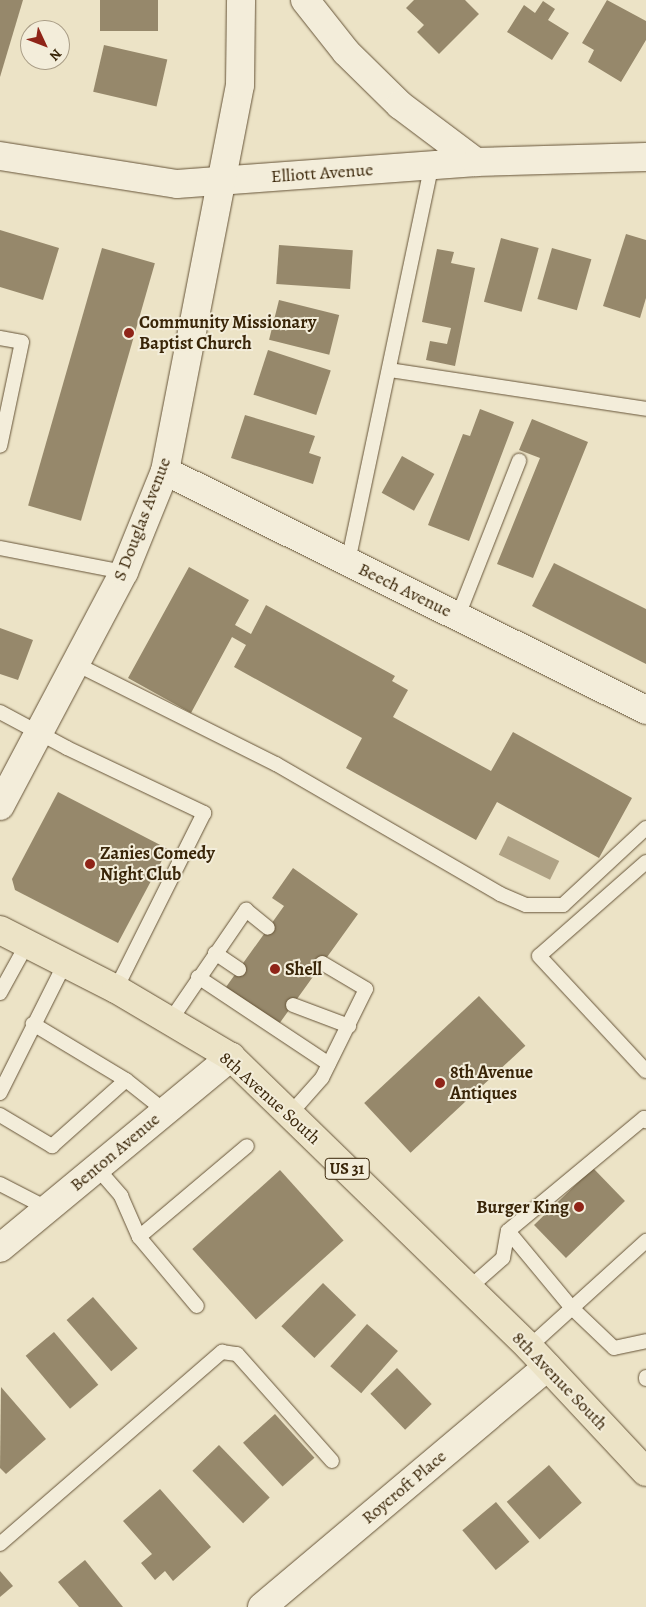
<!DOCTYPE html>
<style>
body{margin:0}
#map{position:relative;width:646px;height:1607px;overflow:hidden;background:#ece3c6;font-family:Alegreya,serif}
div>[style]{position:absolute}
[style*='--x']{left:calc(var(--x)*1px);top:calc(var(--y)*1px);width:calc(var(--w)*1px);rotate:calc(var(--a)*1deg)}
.water>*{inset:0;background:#afa285;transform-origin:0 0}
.building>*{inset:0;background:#96886b;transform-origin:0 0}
.roads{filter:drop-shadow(0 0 1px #665438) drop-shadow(0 0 1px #665438)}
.service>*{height:14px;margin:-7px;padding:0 7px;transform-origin:7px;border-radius:7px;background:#f3edda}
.minor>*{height:28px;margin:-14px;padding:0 14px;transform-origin:14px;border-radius:14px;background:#f3edda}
.primary>*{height:28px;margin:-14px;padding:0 14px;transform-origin:14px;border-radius:14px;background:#ece3c6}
.dots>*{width:14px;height:14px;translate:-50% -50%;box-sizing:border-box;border:2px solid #f3edda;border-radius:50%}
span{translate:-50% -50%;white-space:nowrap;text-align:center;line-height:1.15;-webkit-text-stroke:4px #f3edda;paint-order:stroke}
.shield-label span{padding:1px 4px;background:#f3edda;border:1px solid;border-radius:4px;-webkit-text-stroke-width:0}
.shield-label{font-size:16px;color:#392508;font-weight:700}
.street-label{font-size:18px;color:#392508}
.poi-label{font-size:18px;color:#392508;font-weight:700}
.left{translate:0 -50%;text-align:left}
.right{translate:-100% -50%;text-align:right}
.north{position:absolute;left:20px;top:20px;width:50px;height:50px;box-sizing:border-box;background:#f3edda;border:1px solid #a99d86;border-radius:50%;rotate:133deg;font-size:14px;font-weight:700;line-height:20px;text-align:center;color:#392508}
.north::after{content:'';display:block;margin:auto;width:18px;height:22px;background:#8f2418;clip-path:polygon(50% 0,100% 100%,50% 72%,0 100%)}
</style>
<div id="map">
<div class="water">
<i style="left:508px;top:836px;width:57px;height:21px;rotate:26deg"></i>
</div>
<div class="building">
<i style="clip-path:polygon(0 0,23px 0,0 77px)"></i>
<i style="left:100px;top:0;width:58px;height:31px"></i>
<i style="clip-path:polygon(414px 0,465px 0,479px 14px,439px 54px,417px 32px,424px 25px,406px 8px)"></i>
<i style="clip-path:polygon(607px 0,646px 21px,646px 40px,621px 82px,588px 62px,594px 50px,582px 43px)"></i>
<i style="clip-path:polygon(543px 1px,555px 9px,548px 20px,569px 33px,552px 60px,507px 32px,524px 5px,535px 13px)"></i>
<i style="left:104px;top:45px;width:65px;height:48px;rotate:13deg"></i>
<i style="clip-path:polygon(0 230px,59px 248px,43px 300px,0 287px)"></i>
<i style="clip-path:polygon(626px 234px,646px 240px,646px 298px,640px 318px,603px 306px)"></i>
<i style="left:501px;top:238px;width:39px;height:66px;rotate:15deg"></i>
<i style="left:279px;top:245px;width:74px;height:39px;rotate:4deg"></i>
<i style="left:102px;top:248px;width:55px;height:268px;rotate:16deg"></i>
<i style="left:552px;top:248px;width:41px;height:53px;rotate:16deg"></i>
<i style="clip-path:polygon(437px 249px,454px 252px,451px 263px,475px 268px,455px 366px,426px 360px,430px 341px,447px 344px,451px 328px,422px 322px)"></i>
<i style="left:279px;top:300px;width:62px;height:41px;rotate:14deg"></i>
<i style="left:268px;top:350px;width:66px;height:47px;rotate:18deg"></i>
<i style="clip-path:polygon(480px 409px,514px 422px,469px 541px,428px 525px,463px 434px,470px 436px)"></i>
<i style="clip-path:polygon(245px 415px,315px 436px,309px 453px,321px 457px,313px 484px,231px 458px)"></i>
<i style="clip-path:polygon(532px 419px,588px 442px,533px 578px,497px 564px,540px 458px,519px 450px)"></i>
<i style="left:402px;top:456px;width:37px;height:42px;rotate:29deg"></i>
<i style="clip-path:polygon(554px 563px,646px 609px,646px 664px,532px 606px)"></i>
<i style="clip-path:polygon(189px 567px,249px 600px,235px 625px,251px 634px,266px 605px,395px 676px,392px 681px,408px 690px,393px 717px,491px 771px,513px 732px,632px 798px,599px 858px,497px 802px,476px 840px,346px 768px,362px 738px,234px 667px,246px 645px,232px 637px,191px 713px,128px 678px)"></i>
<i style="clip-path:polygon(0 628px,33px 640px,18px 680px,0 674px)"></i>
<i style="clip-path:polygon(58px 792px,168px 849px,118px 943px,15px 890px,12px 879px)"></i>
<i style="clip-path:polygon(293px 868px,358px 914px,279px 1024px,226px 987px,284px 906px,272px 898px)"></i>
<i style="left:479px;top:996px;width:68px;height:157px;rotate:47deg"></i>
<i style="left:593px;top:1168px;width:46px;height:82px;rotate:46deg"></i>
<i style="left:280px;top:1170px;width:95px;height:118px;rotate:48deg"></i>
<i style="left:323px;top:1283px;width:46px;height:60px;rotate:44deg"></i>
<i style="left:93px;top:1297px;width:68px;height:35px;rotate:49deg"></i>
<i style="left:367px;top:1324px;width:41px;height:56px;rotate:41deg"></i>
<i style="left:54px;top:1332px;width:69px;height:37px;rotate:50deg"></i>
<i style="left:397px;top:1368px;width:50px;height:37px;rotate:46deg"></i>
<i style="clip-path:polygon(1px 1387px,46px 1439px,6px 1474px,0 1468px)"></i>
<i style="left:275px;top:1414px;width:59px;height:43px;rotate:48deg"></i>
<i style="left:219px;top:1445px;width:73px;height:37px;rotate:46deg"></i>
<i style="left:549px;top:1465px;width:50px;height:56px;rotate:49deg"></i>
<i style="clip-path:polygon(160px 1489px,211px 1547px,173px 1581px,165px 1571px,155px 1580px,141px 1563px,152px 1554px,123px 1521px)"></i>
<i style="left:496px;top:1502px;width:52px;height:44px;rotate:50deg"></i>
<i style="clip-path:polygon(85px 1560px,123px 1607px,79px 1607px,58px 1582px)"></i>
<i style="clip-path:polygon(0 1571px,13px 1586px,0 1597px)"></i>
</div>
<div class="roads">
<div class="service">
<i style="--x:0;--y:338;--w:22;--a:10"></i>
<i style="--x:22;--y:342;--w:106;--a:101.9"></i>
<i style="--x:389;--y:370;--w:260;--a:8.6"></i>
<i style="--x:0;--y:548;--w:126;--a:11"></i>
<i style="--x:348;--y:562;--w:406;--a:-78.1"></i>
<i style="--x:458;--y:616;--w:167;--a:-68.5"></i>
<i style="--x:76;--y:664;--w:224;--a:26.6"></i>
<i style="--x:276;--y:764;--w:259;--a:30.1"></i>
<i style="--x:500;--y:894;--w:28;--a:23"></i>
<i style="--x:526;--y:905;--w:37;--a:0"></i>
<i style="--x:563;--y:905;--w:113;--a:-42.9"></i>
<i style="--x:0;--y:712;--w:76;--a:28.2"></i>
<i style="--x:67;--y:748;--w:152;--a:25.4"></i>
<i style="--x:204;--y:813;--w:197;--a:116.6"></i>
<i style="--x:646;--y:862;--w:142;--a:138.7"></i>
<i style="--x:539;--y:956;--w:157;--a:47.1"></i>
<i style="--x:215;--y:953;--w:29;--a:34"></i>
<i style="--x:198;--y:977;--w:157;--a:33.6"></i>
<i style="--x:0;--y:993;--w:56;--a:-61.1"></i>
<i style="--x:293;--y:1005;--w:60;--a:20.6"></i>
<i style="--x:170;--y:1021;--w:135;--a:-55.6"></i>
<i style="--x:246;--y:910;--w:28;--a:39"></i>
<i style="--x:126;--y:1080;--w:50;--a:38.5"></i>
<i style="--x:0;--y:1093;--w:145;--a:-63.4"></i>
<i style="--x:290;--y:1114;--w:48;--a:-48.4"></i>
<i style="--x:322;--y:1078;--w:99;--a:-63.7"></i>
<i style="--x:366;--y:989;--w:51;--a:-149.4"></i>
<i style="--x:0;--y:1115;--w:61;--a:30.8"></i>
<i style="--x:52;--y:1146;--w:99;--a:-41.7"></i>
<i style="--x:126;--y:1080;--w:109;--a:-148.9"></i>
<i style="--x:97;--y:1168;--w:37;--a:49"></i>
<i style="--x:121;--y:1196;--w:45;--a:66.3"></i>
<i style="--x:139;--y:1237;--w:90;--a:50"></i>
<i style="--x:0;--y:1184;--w:53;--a:27.1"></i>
<i style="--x:508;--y:1231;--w:100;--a:50.3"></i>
<i style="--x:572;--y:1308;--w:58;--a:43.6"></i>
<i style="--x:614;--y:1348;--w:33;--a:-12"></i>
<i style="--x:139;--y:1237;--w:141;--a:-40.1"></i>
<i style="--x:469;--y:1288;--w:45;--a:-41.4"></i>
<i style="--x:503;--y:1258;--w:27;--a:-80"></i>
<i style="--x:508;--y:1231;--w:177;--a:-39.7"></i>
<i style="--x:644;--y:1118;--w:4;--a:56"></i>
<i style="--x:529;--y:1347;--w:158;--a:-42.2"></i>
<i style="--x:646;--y:1377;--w:2;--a:90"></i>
<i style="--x:0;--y:1544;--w:294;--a:-40.9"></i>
<i style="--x:222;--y:1352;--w:15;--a:8"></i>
<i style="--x:237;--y:1354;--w:143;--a:48.4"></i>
</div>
<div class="minor">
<i style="--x:305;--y:0;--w:66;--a:51.7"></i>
<i style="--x:346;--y:52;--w:76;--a:44.5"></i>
<i style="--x:400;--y:105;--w:95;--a:36.9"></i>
<i style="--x:0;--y:156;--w:179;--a:9"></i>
<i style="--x:177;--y:184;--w:300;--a:-4.2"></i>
<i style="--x:476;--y:162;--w:170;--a:-1.7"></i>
<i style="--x:165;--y:471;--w:537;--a:26.42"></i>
<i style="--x:0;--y:806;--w:265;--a:-62.1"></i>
<i style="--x:124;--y:572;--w:109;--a:-67.9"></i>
<i style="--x:165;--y:471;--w:393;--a:-79"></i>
<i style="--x:240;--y:85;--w:85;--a:-89.3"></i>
<i style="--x:0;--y:1248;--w:300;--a:-39.6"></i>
<i style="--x:262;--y:1607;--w:373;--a:-40.1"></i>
</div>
<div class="primary">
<i style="--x:0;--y:930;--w:130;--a:27"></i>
<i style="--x:116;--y:989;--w:134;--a:30.6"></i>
<i style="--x:231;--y:1057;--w:416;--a:44.2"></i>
<i style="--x:529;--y:1347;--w:171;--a:46.9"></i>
</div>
</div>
<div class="dots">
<i style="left:129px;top:333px;background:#8f2418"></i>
<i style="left:90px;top:864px;background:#8f2418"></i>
<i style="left:275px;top:969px;background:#8f2418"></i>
<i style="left:440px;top:1083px;background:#8f2418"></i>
<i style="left:579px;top:1207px;background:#8f2418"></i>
</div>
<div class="shield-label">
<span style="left:347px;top:1169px">US 31</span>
</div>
<div class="street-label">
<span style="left:322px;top:173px;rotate:-4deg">Elliott Avenue</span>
<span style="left:142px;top:519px;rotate:-69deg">S Douglas Avenue</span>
<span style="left:405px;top:590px;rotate:26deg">Beech Avenue</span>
<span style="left:270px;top:1098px;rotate:42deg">8th Avenue South</span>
<span style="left:115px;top:1152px;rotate:-40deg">Benton Avenue</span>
<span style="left:560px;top:1381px;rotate:46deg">8th Avenue South</span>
<span style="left:404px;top:1487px;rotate:-40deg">Roycroft Place</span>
</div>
<div class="poi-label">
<span class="left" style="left:139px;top:333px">Community Missionary<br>Baptist Church</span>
<span class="left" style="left:100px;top:864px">Zanies Comedy<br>Night Club</span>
<span class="left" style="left:285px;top:969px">Shell</span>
<span class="left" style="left:450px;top:1083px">8th Avenue<br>Antiques</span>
<span class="right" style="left:569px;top:1207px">Burger King</span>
</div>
<div class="north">N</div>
</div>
